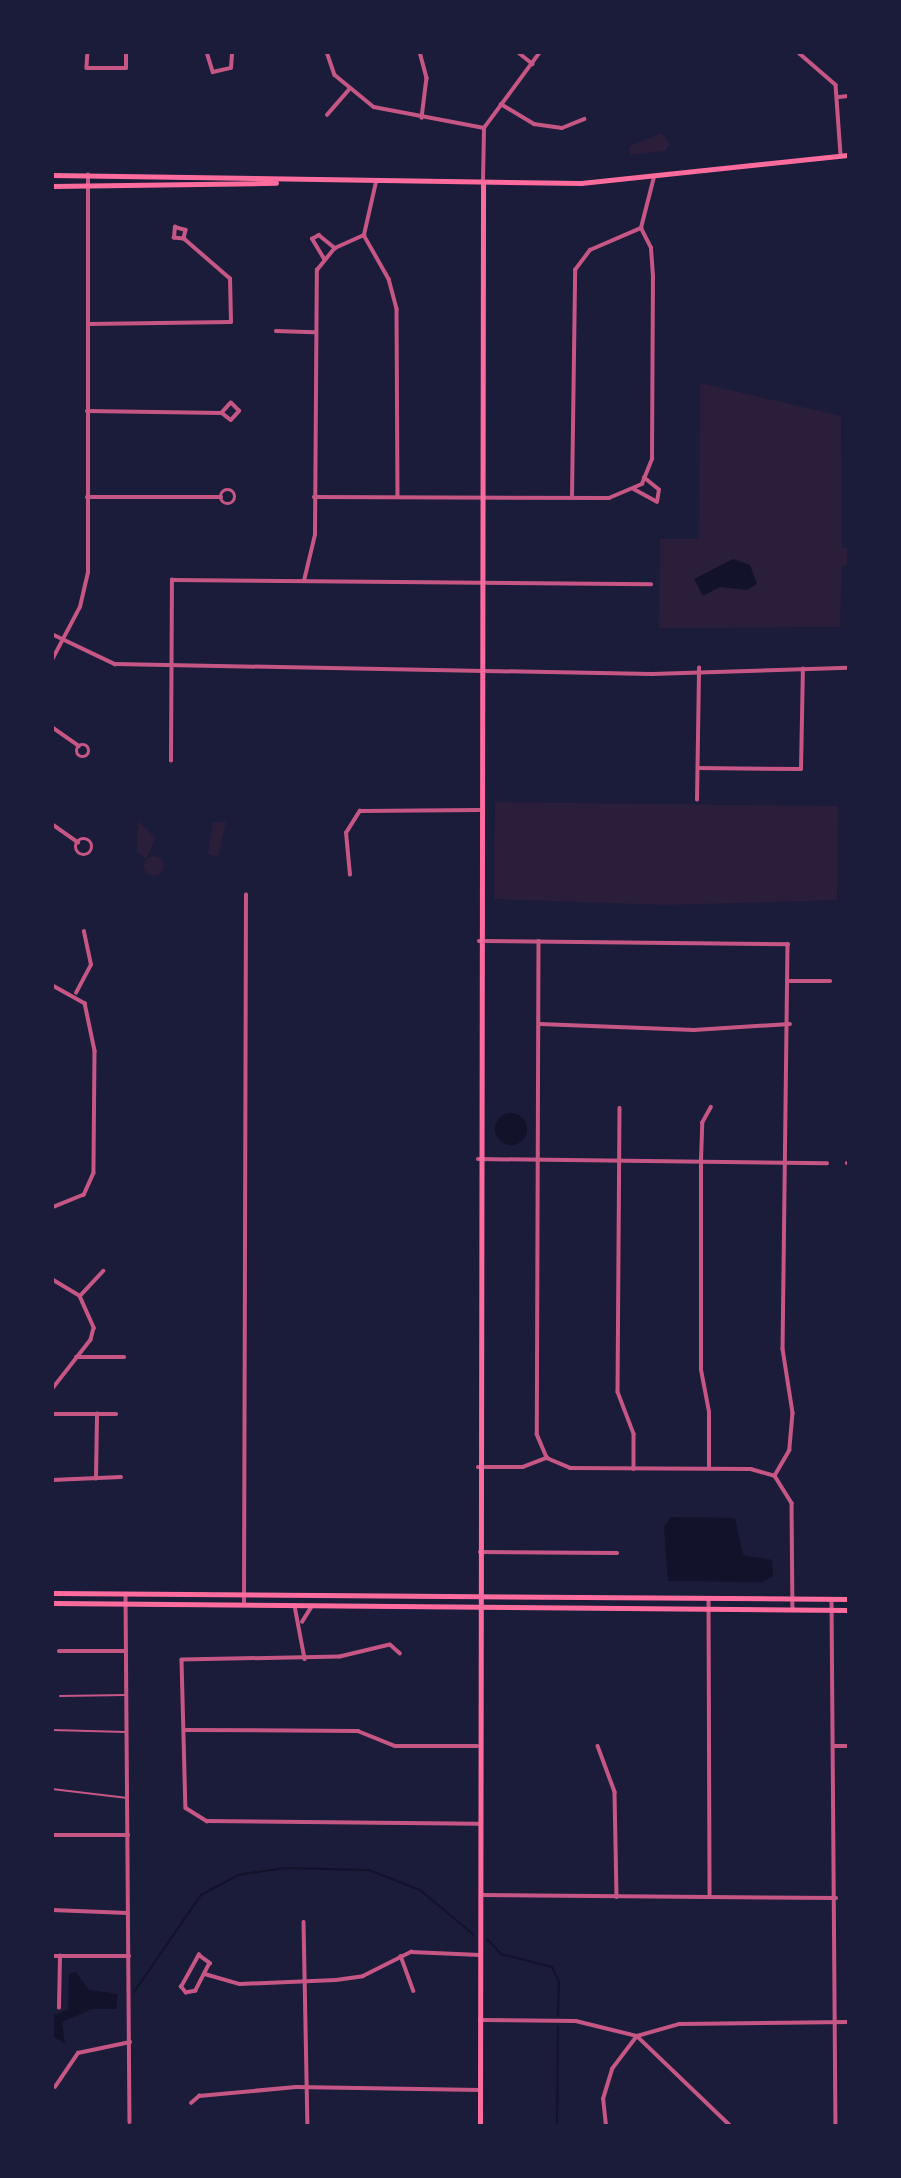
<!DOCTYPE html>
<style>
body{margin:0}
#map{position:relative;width:901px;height:2178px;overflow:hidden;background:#1b1b3a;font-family:"Public Sans",sans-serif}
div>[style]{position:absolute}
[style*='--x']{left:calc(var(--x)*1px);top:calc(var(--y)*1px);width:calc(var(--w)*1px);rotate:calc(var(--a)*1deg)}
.green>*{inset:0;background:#2a1e3b}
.round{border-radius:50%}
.water>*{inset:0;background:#12122b}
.stream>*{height:2px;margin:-1px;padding:0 1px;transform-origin:1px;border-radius:1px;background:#12122b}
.service>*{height:2px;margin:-1px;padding:0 1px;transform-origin:1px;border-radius:1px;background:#c65784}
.minor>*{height:3.5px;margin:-1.75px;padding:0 1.75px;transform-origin:1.75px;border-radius:1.75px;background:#c65784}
.minor>.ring{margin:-1.75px;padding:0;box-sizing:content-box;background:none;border:3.5px solid #c65784;border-radius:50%}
.secondary>*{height:5px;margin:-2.5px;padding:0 2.5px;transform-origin:2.5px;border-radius:2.5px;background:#ff6b9d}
.primary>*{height:5px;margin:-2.5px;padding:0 2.5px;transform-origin:2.5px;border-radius:2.5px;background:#ff6b9d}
span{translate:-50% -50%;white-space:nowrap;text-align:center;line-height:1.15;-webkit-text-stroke:5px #1b1b3a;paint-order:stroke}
.frame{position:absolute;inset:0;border:54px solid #1b1b3a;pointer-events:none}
</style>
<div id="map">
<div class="green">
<i style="clip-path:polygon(662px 133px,670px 144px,665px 151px,630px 155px,629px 146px)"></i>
<i style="clip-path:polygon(700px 383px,841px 416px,842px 548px,848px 548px,848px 564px,842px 567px,840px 627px,659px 628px,660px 539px,699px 539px)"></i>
<i style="clip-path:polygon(495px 802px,838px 806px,837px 900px,666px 905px,494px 899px)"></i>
<i style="clip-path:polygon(138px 821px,156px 838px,146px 859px,137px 852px)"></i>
<i style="clip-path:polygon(213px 822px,226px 822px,218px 857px,208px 854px)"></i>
<i class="round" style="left:144px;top:856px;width:20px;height:20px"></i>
</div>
<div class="water">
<i style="clip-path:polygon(733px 559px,750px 565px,757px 584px,747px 590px,720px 587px,703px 596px,694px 579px)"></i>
<i class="round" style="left:495px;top:1113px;width:32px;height:32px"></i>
<i style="clip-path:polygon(671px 1517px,735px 1518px,743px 1555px,772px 1560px,773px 1576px,762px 1582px,668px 1581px,664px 1527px)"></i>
<i style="clip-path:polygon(76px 1972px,89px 1990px,118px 1994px,116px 2009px,92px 2009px,62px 2022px,65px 2044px,53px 2036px,53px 2015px,68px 2010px,69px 1974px)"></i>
</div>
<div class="stream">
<i style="--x:487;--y:1939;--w:21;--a:47"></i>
<i style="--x:501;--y:1954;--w:53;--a:14.3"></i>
<i style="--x:552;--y:1967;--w:17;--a:65"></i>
<i style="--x:559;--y:1982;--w:34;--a:92"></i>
<i style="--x:134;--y:1992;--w:118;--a:-55.4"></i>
<i style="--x:201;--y:1895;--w:42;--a:-28.4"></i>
<i style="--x:238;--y:1875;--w:48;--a:-8.5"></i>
<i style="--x:285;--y:1868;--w:84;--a:1.4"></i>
<i style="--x:369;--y:1870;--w:55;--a:21.4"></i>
<i style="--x:420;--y:1890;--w:70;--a:39.8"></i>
<i style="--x:557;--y:2126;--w:100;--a:-89.4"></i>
</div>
<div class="service">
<i style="--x:60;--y:1696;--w:66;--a:-0.9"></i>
<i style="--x:52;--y:1730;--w:74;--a:1.5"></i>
<i style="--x:52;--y:1789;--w:76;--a:6.8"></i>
</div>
<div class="minor">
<i style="--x:88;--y:52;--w:16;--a:94"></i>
<i style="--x:87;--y:68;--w:39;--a:0"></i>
<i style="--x:126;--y:68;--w:16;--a:-90"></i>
<i style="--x:207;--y:52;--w:21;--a:73"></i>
<i style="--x:213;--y:72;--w:18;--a:-13"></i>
<i style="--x:231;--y:68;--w:16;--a:-86"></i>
<i style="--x:327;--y:52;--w:24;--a:71"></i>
<i style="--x:335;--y:75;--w:50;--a:39.4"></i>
<i style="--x:374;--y:107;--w:112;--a:10.8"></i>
<i style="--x:420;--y:52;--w:27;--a:75"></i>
<i style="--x:427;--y:78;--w:40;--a:97.1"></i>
<i style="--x:518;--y:52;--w:19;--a:39"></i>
<i style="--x:798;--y:52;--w:50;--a:41"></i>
<i style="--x:836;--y:85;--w:70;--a:85.9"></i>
<i style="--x:839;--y:97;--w:9;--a:-6"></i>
<i style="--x:501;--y:104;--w:39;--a:31"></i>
<i style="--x:534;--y:124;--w:28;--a:8"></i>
<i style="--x:562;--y:128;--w:24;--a:-22"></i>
<i style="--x:327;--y:115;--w:33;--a:-49"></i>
<i style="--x:483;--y:181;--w:53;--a:-88.9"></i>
<i style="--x:484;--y:128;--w:94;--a:-53.6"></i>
<i style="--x:364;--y:235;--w:51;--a:60.4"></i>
<i style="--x:389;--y:279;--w:31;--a:75"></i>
<i style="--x:397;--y:309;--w:188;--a:89.7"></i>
<i style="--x:324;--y:259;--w:23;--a:-121"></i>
<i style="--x:312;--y:239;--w:8;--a:-30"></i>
<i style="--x:319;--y:235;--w:21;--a:39"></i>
<i style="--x:88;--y:324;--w:143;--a:-0.8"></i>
<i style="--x:231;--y:322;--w:43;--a:-91.3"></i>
<i style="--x:230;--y:279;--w:61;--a:-139"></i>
<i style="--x:184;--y:239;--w:10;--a:-174"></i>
<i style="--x:174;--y:238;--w:11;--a:-85"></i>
<i style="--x:175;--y:227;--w:11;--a:15"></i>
<i style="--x:186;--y:230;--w:9;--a:103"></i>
<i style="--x:276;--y:331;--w:38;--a:2"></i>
<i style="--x:87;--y:411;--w:135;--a:0.8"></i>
<i style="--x:222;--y:413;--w:11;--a:38"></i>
<i style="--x:231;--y:420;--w:12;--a:-48"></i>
<i style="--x:239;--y:411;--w:11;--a:-135"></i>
<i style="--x:231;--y:403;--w:13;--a:132"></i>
<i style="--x:634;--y:489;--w:26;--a:29"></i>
<i style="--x:657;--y:502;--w:12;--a:-81"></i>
<i style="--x:659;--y:490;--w:19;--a:-141"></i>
<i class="ring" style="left:221px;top:490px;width:10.5px;height:10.5px"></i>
<i style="--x:87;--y:497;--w:134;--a:0"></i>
<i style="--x:314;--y:497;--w:295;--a:0.2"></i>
<i style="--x:609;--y:498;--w:36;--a:-23"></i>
<i style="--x:642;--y:484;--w:27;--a:-68"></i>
<i style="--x:652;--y:459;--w:182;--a:-89.7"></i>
<i style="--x:653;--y:277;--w:29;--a:-94"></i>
<i style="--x:651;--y:248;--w:22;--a:-117"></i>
<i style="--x:572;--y:498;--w:228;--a:-89.2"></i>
<i style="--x:575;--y:270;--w:25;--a:-53"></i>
<i style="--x:590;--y:250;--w:56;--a:-23.3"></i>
<i style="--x:641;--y:228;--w:53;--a:-75.7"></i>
<i style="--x:304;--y:581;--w:47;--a:-76.6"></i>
<i style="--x:315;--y:535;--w:265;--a:-89.6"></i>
<i style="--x:317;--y:270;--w:28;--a:-51"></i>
<i style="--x:335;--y:248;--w:32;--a:-24"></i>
<i style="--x:364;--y:235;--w:54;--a:-77.2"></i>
<i style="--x:52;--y:634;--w:70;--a:25.5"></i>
<i style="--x:115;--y:664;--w:537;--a:1.07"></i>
<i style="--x:652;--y:674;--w:196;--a:-1.8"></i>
<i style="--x:52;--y:660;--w:60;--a:-62.2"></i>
<i style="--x:80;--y:607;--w:35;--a:-77"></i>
<i style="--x:88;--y:573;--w:398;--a:-90"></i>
<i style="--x:52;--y:727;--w:33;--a:35"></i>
<i class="ring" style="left:77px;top:745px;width:8.5px;height:8.5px"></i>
<i style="--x:171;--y:761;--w:181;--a:-89.7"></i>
<i style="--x:172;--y:580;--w:479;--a:0.5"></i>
<i style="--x:698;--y:768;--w:103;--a:0.6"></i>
<i style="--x:801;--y:769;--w:100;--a:-88.9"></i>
<i style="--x:697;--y:800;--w:132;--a:-89.1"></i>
<i style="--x:52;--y:824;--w:32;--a:35"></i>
<i class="ring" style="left:76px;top:839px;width:12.5px;height:12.5px"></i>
<i style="--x:350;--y:875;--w:42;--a:-95.4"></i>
<i style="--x:346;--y:833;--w:26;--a:-58"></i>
<i style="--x:360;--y:811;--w:119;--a:-0.5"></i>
<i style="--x:479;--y:941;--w:309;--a:0.6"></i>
<i style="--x:788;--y:944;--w:405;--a:90.7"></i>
<i style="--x:783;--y:1349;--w:65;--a:81.1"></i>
<i style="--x:793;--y:1413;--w:37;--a:95"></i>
<i style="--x:790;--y:1450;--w:30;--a:120"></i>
<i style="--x:539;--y:941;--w:493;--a:90.2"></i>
<i style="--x:537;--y:1434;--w:26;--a:67"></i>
<i style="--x:547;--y:1458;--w:25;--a:23"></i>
<i style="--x:570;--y:1468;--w:181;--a:0.3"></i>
<i style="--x:751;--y:1469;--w:25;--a:16"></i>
<i style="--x:775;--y:1476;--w:32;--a:58"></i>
<i style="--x:792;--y:1503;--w:107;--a:89.5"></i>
<i style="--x:790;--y:981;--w:40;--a:0"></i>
<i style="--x:52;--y:985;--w:38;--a:29"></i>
<i style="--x:85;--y:1003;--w:49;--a:78.2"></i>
<i style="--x:95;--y:1051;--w:122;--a:90.5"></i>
<i style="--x:94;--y:1173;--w:24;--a:114"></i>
<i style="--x:84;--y:1195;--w:35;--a:158"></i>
<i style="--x:76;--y:993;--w:32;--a:-62"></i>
<i style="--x:91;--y:965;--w:34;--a:-102"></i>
<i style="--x:540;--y:1024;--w:154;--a:2.2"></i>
<i style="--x:694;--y:1030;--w:96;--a:-3.6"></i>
<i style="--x:620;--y:1108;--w:284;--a:90.4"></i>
<i style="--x:618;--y:1392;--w:45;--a:69.1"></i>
<i style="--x:634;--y:1434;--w:35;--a:90"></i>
<i style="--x:478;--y:1159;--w:349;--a:0.7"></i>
<i style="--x:847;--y:1163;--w:1;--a:0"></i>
<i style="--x:52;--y:1279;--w:33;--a:31"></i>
<i style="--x:80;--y:1296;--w:35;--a:66"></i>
<i style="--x:94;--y:1328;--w:12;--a:104"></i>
<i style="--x:91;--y:1340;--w:63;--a:128"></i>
<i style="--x:80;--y:1296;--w:34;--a:-47"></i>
<i style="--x:76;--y:1357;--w:48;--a:0"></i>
<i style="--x:52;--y:1414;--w:64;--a:0"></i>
<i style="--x:478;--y:1467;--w:45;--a:0"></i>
<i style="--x:523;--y:1467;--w:26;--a:-21"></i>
<i style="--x:709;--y:1469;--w:57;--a:-90"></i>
<i style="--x:709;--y:1412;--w:43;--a:-100.8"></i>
<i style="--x:701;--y:1370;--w:210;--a:-90"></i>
<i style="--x:701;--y:1160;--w:37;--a:-88"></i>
<i style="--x:702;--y:1123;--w:18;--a:-61"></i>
<i style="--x:96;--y:1479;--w:65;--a:-89.1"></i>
<i style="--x:52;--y:1480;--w:69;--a:-2.5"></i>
<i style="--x:480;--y:1552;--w:137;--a:0.4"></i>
<i style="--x:126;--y:1594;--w:528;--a:89.57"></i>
<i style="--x:709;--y:1598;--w:297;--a:89.8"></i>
<i style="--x:832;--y:1599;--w:527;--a:89.57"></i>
<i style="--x:244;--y:1605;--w:710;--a:-89.84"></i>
<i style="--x:295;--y:1606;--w:54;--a:79.3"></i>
<i style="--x:302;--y:1622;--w:19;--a:-58"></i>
<i style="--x:59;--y:1651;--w:67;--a:0"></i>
<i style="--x:400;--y:1654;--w:13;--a:-138"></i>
<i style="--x:390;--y:1645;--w:51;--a:166.5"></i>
<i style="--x:340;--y:1657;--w:158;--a:178.9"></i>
<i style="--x:182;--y:1660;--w:148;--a:88.5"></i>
<i style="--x:186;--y:1808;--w:25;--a:32"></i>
<i style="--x:207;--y:1821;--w:271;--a:0.6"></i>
<i style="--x:186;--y:1730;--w:172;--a:0.3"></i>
<i style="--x:358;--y:1731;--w:40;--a:22"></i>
<i style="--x:395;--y:1746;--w:82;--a:0"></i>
<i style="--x:598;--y:1746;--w:49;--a:69.7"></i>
<i style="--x:615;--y:1792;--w:105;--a:88.9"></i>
<i style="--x:834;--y:1746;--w:14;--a:0"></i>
<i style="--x:52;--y:1835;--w:76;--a:0"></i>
<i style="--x:481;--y:1895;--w:355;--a:0.5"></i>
<i style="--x:52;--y:1910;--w:76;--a:2.3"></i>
<i style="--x:304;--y:1922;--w:204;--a:88.9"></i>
<i style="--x:199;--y:1955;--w:14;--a:36"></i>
<i style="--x:210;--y:1963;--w:31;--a:117"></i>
<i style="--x:196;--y:1991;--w:10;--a:169"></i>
<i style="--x:186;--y:1993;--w:8;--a:-130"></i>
<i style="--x:181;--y:1987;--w:37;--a:-61"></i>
<i style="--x:52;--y:1956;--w:77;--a:0"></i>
<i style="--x:401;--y:1956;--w:37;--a:70"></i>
<i style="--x:205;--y:1974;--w:36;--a:16"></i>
<i style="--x:240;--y:1984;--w:96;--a:-2.4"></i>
<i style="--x:336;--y:1980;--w:27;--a:-8"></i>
<i style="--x:363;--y:1976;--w:54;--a:-26.6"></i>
<i style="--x:411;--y:1952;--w:69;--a:2.5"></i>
<i style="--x:59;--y:2008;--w:52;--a:-88.9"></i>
<i style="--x:480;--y:2020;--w:96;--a:0.6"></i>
<i style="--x:576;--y:2021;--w:63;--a:13.8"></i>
<i style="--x:637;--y:2036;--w:130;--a:43.8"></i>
<i style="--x:637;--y:2036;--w:44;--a:-15.9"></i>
<i style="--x:679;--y:2024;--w:169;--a:-0.7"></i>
<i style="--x:55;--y:2087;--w:41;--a:-55.9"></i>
<i style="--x:78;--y:2053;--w:53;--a:-11.9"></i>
<i style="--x:191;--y:2103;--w:11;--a:-41"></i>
<i style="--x:199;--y:2096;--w:97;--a:-5.3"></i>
<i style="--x:296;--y:2087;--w:184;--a:0.9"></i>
<i style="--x:606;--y:2126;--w:27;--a:-96"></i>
<i style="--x:603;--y:2099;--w:31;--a:-73"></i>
<i style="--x:612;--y:2069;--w:41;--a:-52.9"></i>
</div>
<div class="secondary">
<i style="--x:52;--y:1593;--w:796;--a:0.43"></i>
<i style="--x:52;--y:1603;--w:796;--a:0.5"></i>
<i style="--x:480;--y:2126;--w:1943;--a:-89.91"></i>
</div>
<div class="primary">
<i style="--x:52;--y:175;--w:529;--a:0.87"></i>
<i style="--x:581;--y:183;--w:268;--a:-6"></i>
<i style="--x:52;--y:186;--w:224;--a:-0.8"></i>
</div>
<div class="frame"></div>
</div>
